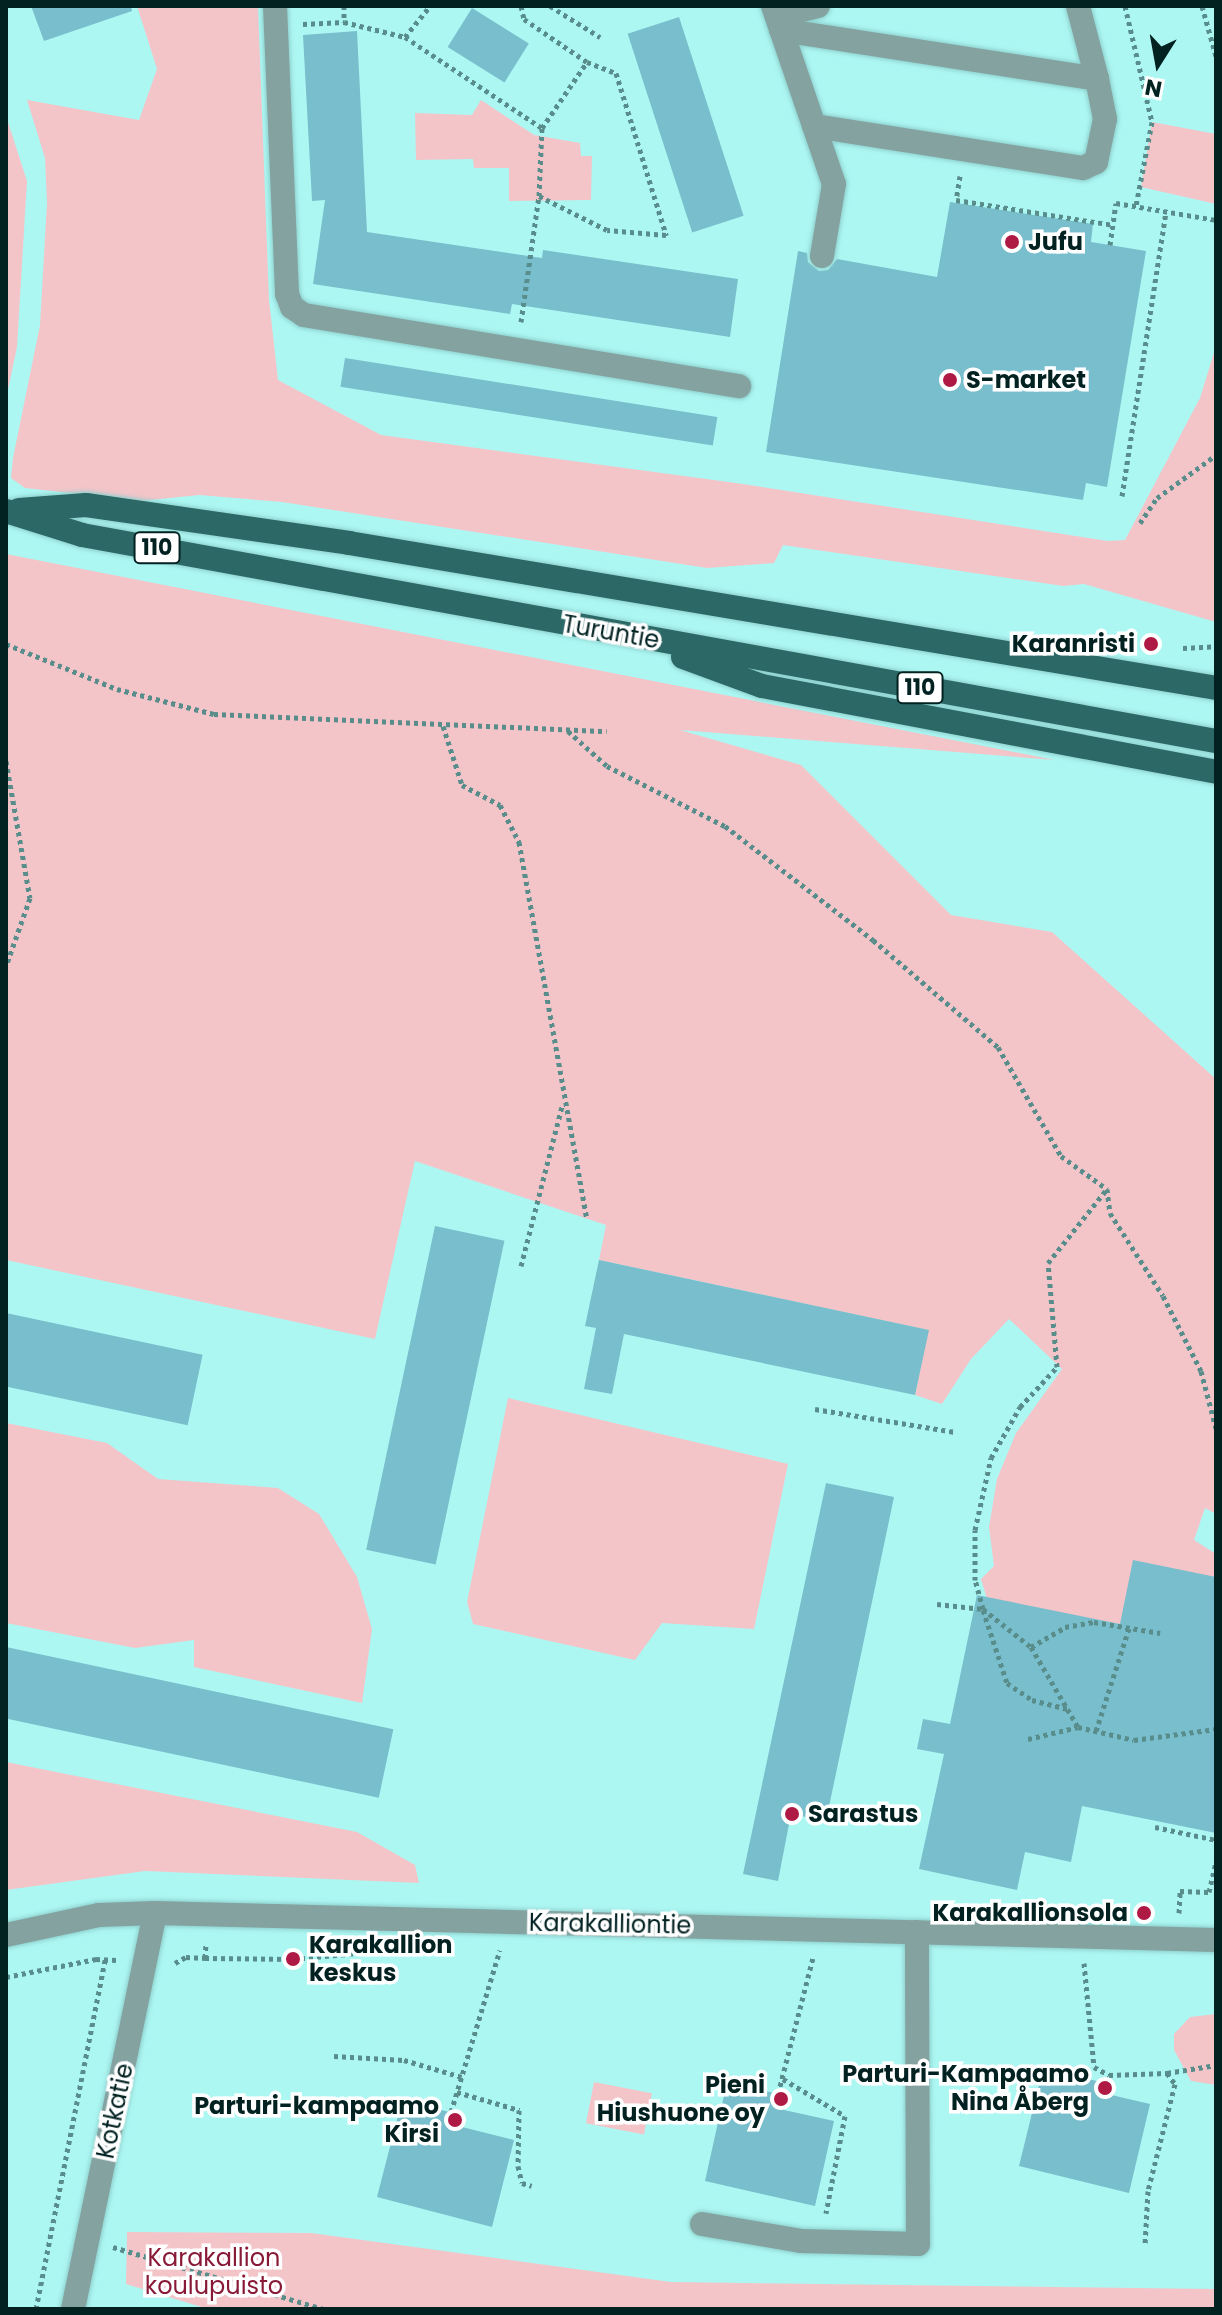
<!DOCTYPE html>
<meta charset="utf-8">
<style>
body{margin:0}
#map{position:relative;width:1222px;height:2315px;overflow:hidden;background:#adf7f3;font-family:Poppins,sans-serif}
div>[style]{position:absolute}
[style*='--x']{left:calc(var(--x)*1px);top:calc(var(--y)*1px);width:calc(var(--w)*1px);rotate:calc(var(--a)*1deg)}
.green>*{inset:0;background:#f3c5c9;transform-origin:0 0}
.building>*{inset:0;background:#78becc;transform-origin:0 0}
.path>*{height:5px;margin-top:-2.5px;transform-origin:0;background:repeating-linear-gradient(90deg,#588d8b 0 4px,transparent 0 8px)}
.roads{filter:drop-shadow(0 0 2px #8ed0cd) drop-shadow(0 0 2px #8ed0cd)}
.minor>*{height:24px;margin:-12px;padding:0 12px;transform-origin:12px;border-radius:12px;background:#84a2a0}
.major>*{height:24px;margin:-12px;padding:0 12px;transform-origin:12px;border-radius:12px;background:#2c6866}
.dots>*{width:22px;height:22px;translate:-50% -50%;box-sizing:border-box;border:4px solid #fff;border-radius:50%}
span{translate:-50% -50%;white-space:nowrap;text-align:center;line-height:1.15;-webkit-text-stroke:7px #fff;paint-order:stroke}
.shield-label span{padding:2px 6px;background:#fff;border:2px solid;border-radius:6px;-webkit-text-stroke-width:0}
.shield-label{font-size:22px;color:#022121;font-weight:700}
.poi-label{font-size:24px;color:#022121;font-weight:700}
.left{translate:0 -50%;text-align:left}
.right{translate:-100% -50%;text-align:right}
.street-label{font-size:24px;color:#022121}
.park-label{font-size:24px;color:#891a37}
.frame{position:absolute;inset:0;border:8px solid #022121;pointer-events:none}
.north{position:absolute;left:1118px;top:24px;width:80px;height:80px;-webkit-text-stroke:6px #fff;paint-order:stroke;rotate:191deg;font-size:22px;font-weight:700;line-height:32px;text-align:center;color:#022121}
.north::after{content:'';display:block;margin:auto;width:28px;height:36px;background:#022121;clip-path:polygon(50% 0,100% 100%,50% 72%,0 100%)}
</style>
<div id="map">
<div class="green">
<i style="clip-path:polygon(137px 6px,258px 6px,269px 300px,278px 380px,381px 435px,736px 483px,1108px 541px,1125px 540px,1200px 398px,1216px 346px,1216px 622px,1084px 584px,1063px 586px,783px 545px,774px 563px,707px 568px,282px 502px,199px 495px,141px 501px,25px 488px,11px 478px,13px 458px,40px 325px,47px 203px,45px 158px,27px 100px,139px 120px,157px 69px)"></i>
<i style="clip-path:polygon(481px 100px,534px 135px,580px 143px,581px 156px,592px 156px,591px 200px,509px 201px,509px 168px,474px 168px,473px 159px,416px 160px,415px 113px,472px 115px)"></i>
<i style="clip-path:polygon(6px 116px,27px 181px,17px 347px,6px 399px)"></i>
<i style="clip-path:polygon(1152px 122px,1216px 134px,1216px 204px,1141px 187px)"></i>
<i style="clip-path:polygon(6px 554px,1055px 760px,680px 730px,801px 765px,951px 915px,1052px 932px,1216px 1079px,1216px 1514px,1205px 1508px,1194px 1540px,1216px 1554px,1216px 1577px,1120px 1624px,991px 1612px,981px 1579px,994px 1566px,989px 1527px,997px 1479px,1016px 1433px,1062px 1369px,1009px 1319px,971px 1359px,942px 1404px,915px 1395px,928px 1330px,599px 1260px,606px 1225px,415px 1161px,375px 1339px,6px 1260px)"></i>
<i style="clip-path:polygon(508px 1398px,788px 1464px,754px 1629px,662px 1623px,635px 1660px,473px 1624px,467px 1602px)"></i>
<i style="clip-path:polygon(6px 1423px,107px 1443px,158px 1479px,278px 1488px,319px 1514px,357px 1577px,372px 1629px,362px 1703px,194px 1667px,194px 1640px,135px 1648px,6px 1623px)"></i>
<i style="clip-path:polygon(6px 1762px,357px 1832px,415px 1865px,419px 1883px,145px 1871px,6px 1890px)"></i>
<i style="clip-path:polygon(1216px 2014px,1216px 2085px,1191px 2081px,1174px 2050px,1174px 2034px,1190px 2017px)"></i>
<i style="left:594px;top:2082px;width:59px;height:42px;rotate:11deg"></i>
<i style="clip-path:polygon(127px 2232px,311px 2233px,671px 2282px,1216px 2289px,1216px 2309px,208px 2309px,126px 2284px)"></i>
</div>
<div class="building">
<i style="clip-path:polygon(31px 6px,131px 6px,132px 11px,44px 41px)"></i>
<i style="left:472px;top:8px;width:67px;height:46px;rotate:32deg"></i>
<i style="left:679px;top:17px;width:209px;height:54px;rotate:72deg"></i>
<i style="clip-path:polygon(357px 31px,367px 232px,542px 258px,543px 250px,738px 279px,730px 337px,512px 304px,510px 314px,313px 284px,325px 200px,312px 201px,303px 35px)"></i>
<i style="clip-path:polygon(950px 202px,1093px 224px,1091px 242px,1146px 251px,1107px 487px,1086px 483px,1083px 500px,766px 452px,798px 251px,807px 253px,808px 262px,819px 271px,828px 270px,837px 259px,937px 277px)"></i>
<i style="left:345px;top:358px;width:377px;height:29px;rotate:9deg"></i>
<i style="left:435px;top:1226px;width:71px;height:331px;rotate:12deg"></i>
<i style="clip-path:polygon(599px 1260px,929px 1330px,915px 1395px,624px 1334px,612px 1394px,584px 1389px,596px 1328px,585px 1326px)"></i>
<i style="left:6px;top:1313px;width:201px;height:72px;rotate:12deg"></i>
<i style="clip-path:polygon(826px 1483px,894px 1497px,826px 1821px,791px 1814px,778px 1881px,743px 1874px)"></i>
<i style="clip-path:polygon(1133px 1560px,1216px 1577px,1216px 1833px,1082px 1806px,1071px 1862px,1025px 1852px,1017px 1890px,919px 1869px,944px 1754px,917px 1749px,923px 1719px,950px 1724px,977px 1595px,1120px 1624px)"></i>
<i style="left:6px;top:1647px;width:396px;height:70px;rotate:12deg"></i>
<i style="clip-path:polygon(1043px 2068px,1109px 2084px,1107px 2094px,1150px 2104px,1129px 2193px,1019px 2166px)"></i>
<i style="clip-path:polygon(727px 2082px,787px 2096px,784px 2110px,834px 2121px,815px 2206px,705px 2181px)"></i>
<i style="clip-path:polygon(402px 2100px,461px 2115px,458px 2126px,514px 2140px,492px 2227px,377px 2197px)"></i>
</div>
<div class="path">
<i style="--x:344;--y:6;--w:16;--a:90"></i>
<i style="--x:521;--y:6;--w:13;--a:77"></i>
<i style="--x:524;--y:19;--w:76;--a:34.3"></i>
<i style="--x:587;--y:62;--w:31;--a:21"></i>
<i style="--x:616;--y:73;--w:170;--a:72.8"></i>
<i style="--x:666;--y:235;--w:59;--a:-175.2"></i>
<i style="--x:607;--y:230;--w:76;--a:-153.4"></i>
<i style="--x:539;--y:196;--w:68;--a:-87.5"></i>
<i style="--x:542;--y:128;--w:80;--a:-55.7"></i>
<i style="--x:550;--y:6;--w:59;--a:31.8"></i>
<i style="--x:1125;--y:6;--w:119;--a:76.9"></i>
<i style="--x:1152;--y:122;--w:86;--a:100.8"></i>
<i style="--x:1202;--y:6;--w:52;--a:74.4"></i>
<i style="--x:303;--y:24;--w:41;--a:-2.8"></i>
<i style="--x:344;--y:22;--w:63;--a:13.8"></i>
<i style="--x:405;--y:37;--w:40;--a:-51"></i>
<i style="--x:405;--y:37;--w:164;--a:33.6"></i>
<i style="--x:960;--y:176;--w:24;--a:99"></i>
<i style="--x:956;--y:200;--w:159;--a:9"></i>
<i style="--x:1110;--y:245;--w:42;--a:-81.9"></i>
<i style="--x:1116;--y:203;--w:101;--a:9.6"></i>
<i style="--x:521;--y:322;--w:127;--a:-81.9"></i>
<i style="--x:1122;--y:496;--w:287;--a:-81.2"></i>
<i style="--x:1140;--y:523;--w:30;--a:-56"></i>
<i style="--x:1157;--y:498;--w:73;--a:-36.1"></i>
<i style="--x:6;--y:644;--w:120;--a:22.1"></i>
<i style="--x:117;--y:689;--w:100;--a:14.5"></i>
<i style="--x:214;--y:714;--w:393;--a:2.5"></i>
<i style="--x:1183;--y:648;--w:33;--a:-3"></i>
<i style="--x:443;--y:726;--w:62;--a:72.1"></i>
<i style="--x:462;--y:785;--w:43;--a:27.8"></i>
<i style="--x:500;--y:805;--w:42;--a:62.8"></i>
<i style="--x:519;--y:842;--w:383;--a:79.8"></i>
<i style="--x:568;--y:731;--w:52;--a:41.9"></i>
<i style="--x:607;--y:766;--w:132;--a:27"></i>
<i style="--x:725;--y:826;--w:187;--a:37.6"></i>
<i style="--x:873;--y:940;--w:165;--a:40.6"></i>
<i style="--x:998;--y:1047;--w:126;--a:60"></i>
<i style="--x:1061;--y:1156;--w:57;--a:35.7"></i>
<i style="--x:1107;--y:1189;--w:24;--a:83"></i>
<i style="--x:1110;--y:1213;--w:98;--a:57.4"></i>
<i style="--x:1163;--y:1296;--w:84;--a:63.1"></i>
<i style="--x:1201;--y:1371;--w:59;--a:75.3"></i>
<i style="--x:6;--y:761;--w:139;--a:80.1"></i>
<i style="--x:30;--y:898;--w:72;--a:109.4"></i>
<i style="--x:521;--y:1266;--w:165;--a:-75.6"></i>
<i style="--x:815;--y:1409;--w:142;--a:9.3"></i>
<i style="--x:937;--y:1604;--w:46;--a:6.2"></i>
<i style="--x:983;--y:1609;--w:30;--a:-105"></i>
<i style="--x:975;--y:1580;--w:50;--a:-90"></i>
<i style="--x:975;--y:1530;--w:74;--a:-77.5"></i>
<i style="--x:991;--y:1458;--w:59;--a:-60.4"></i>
<i style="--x:1020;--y:1407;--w:54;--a:-47.2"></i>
<i style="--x:1057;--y:1367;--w:104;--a:-94.9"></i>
<i style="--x:1048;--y:1263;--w:93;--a:-51.5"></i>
<i style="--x:983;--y:1609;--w:61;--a:38.4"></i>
<i style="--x:1031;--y:1647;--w:93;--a:59.6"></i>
<i style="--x:983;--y:1610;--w:77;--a:71.8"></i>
<i style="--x:1007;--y:1683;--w:30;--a:34"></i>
<i style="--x:1032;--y:1700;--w:36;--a:14"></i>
<i style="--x:1031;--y:1647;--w:39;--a:-30"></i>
<i style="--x:1065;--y:1627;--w:29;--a:-10"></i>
<i style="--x:1094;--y:1622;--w:67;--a:9.5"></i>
<i style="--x:1096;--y:1731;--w:108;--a:-72.2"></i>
<i style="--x:1028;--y:1739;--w:51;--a:-13.5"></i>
<i style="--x:1078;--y:1727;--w:57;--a:13.1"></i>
<i style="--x:1134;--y:1740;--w:83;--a:-7.6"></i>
<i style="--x:1155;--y:1827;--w:62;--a:12"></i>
<i style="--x:1179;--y:1913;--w:22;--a:-87"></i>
<i style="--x:1180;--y:1891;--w:29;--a:2"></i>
<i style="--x:1209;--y:1892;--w:32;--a:-77"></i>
<i style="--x:205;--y:1958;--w:88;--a:0.7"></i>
<i style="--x:293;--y:1959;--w:87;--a:-5.3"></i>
<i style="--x:175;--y:1963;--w:13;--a:-29"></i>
<i style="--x:186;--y:1957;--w:19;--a:3"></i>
<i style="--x:205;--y:1958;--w:14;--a:-86"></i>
<i style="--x:1084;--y:1963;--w:104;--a:84.5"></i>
<i style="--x:1094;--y:2067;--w:17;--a:28"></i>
<i style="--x:1109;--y:2075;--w:58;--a:-2"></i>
<i style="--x:1167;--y:2073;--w:14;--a:54"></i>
<i style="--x:1175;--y:2084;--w:110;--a:104.2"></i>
<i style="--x:1148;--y:2191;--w:54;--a:93.2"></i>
<i style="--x:6;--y:1977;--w:92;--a:-11.3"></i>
<i style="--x:96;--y:1959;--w:21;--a:3"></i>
<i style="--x:334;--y:2056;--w:70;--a:3.3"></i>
<i style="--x:404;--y:2060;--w:60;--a:16.3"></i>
<i style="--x:1167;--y:2073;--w:50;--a:-9.3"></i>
<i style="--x:783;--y:2079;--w:72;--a:30.8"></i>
<i style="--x:845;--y:2116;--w:99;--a:101.1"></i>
<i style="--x:457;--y:2092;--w:65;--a:16.2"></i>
<i style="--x:519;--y:2110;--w:56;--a:91"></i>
<i style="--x:518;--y:2166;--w:17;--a:77"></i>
<i style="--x:522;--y:2183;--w:10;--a:17"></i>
<i style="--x:778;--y:2094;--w:140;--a:-75.6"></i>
<i style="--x:451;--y:2112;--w:169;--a:-73.2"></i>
<i style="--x:113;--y:2247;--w:219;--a:16.4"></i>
<i style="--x:36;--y:2309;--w:357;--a:-78.8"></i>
</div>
<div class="roads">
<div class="minor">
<i style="--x:275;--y:6;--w:288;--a:87.6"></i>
<i style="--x:287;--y:294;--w:14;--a:69"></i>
<i style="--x:292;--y:307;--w:14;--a:34"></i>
<i style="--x:304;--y:315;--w:441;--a:9.3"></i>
<i style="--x:773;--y:6;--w:188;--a:71.1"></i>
<i style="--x:834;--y:184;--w:73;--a:99.5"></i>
<i style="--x:1078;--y:6;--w:75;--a:75.4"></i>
<i style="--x:777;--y:16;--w:42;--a:-13.7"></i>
<i style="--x:781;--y:30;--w:320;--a:8.8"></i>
<i style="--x:1097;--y:79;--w:41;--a:78.7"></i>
<i style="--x:1105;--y:119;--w:44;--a:101.8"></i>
<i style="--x:1096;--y:162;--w:14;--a:155"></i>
<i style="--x:1083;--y:168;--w:272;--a:-171.1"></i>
<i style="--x:6;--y:1935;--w:95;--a:-12.1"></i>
<i style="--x:99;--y:1915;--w:56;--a:-2"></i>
<i style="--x:155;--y:1913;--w:1061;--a:1.46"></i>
<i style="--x:702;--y:2224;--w:100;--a:9.7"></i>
<i style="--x:801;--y:2241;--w:117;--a:1.5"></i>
<i style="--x:918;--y:2244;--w:312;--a:-90.2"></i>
<i style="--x:73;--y:2309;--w:404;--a:-78.3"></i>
</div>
<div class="major">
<i style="--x:19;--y:510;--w:67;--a:-4.3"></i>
<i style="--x:86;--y:505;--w:266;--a:8.2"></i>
<i style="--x:349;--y:543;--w:879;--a:9.49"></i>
<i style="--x:6;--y:511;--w:80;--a:17.5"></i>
<i style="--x:82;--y:535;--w:1153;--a:10.3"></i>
<i style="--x:683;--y:657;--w:84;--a:20.2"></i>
<i style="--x:762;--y:686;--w:462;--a:10.7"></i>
</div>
</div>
<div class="dots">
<i style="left:1012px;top:242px;background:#ae1a44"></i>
<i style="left:950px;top:380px;background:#ae1a44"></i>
<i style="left:1151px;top:644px;background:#ae1a44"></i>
<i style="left:792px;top:1814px;background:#ae1a44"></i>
<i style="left:1144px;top:1913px;background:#ae1a44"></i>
<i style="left:293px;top:1959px;background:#ae1a44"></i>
<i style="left:1105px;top:2088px;background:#ae1a44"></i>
<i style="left:781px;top:2099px;background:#ae1a44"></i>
<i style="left:455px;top:2120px;background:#ae1a44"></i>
</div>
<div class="shield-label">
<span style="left:157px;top:548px">110</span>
<span style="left:920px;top:688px">110</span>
</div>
<div class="poi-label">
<span class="left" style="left:1028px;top:242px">Jufu</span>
<span class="left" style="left:966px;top:380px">S-market</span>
<span class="right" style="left:1135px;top:644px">Karanristi</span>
<span class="left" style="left:808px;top:1814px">Sarastus</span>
<span class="right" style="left:1128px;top:1913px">Karakallionsola</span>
<span class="left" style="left:309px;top:1959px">Karakallion<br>keskus</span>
<span class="right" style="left:1089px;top:2088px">Parturi-Kampaamo<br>Nina Åberg</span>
<span class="right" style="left:765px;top:2099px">Pieni<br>Hiushuone oy</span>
<span class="right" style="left:439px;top:2120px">Parturi-kampaamo<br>Kirsi</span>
</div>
<div class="street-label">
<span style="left:611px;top:632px;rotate:10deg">Turuntie</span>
<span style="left:610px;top:1924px;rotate:1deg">Karakalliontie</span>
<span style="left:115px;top:2111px;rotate:-78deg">Kotkatie</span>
</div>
<div class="park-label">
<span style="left:214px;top:2272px">Karakallion<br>koulupuisto</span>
</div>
<div class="frame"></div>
<div class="north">N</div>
</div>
